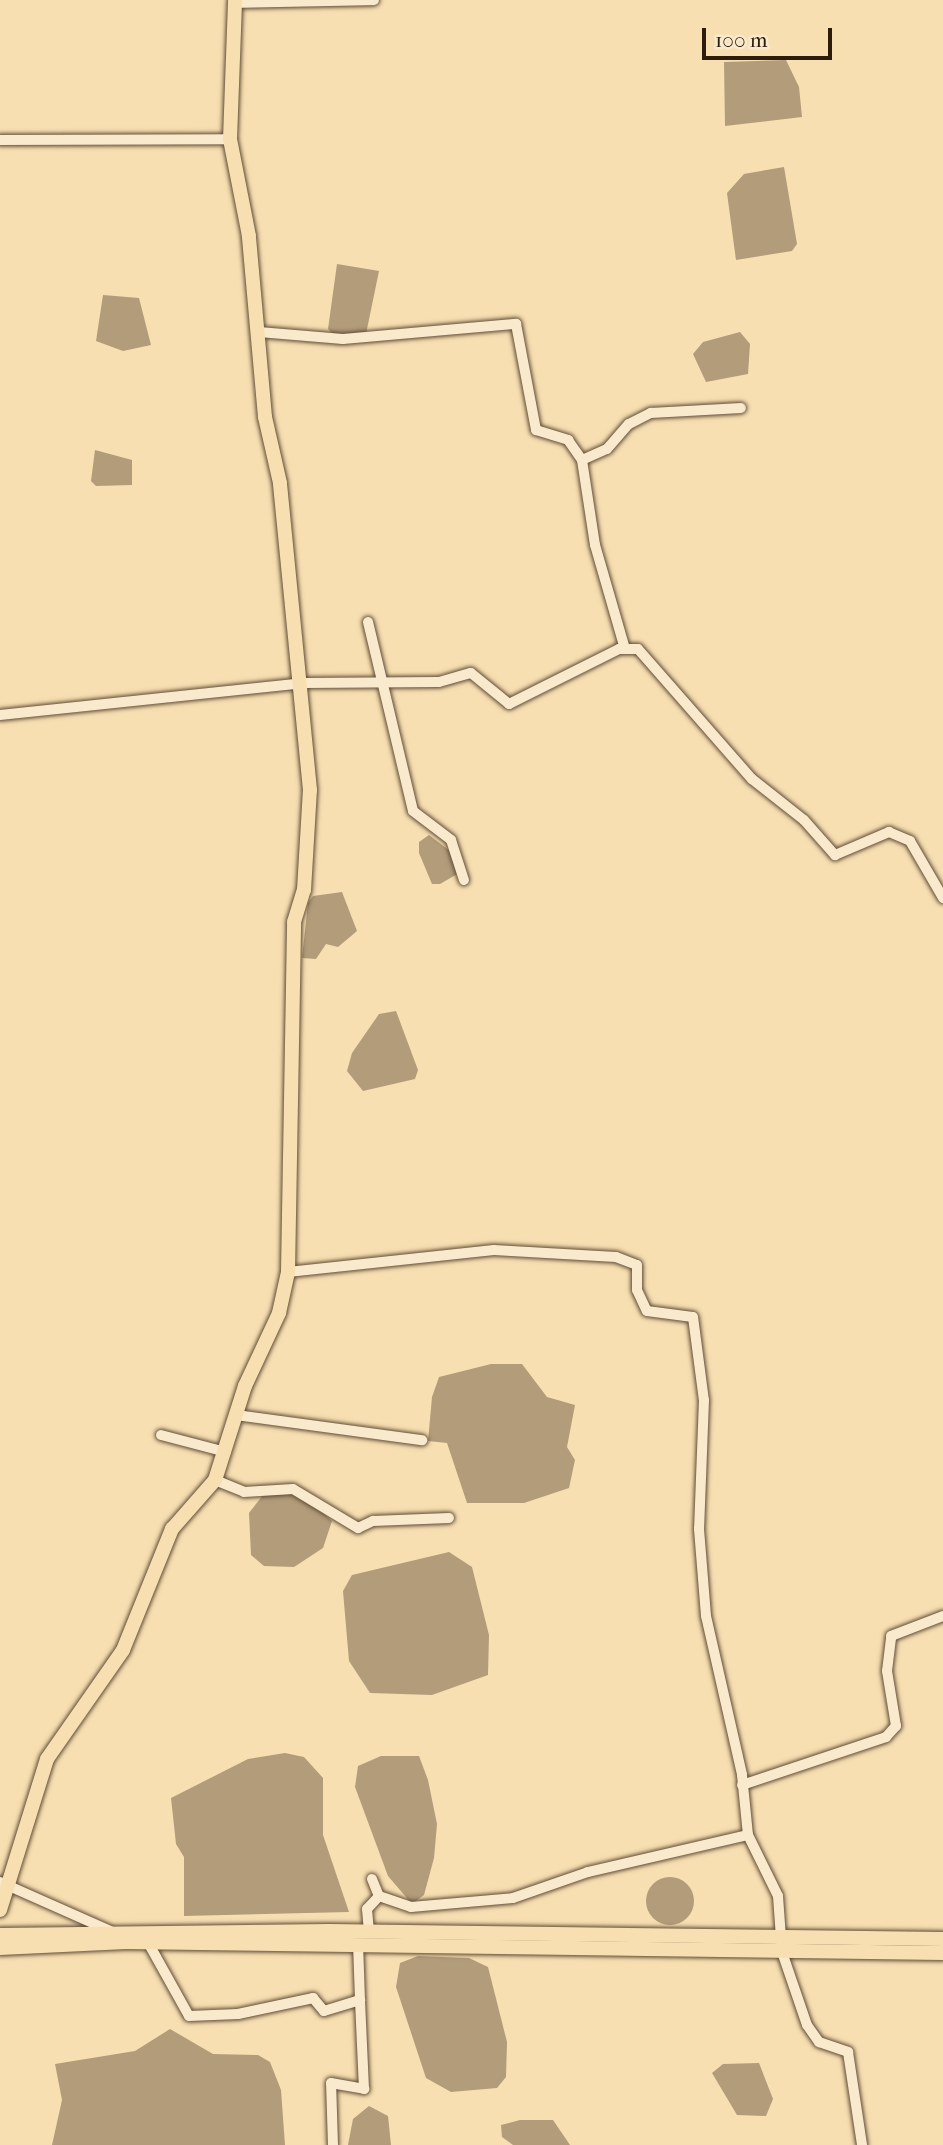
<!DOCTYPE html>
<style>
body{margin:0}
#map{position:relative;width:943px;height:2145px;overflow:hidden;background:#f7dfb2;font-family:"IM FELL French Canon",serif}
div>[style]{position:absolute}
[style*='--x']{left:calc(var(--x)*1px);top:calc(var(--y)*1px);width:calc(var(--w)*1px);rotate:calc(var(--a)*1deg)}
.water>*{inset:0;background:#b29c7a}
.round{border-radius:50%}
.roads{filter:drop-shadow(0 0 2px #604c36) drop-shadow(0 0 2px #604c36)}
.minor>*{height:10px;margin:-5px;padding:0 5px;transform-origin:5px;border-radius:5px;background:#faeacd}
.major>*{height:14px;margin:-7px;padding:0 7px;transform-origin:7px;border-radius:7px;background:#f7dfb2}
span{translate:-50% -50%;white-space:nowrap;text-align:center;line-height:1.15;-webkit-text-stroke:5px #faeacd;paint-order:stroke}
.scale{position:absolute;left:702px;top:28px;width:130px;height:32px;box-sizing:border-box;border:4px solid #2d1b0c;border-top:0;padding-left:9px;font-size:21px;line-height:24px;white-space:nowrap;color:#2d1b0c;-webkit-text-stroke:5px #faeacd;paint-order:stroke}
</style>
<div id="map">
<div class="water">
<i style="clip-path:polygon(786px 60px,799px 87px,802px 117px,725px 126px,724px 62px)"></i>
<i style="clip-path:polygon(784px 167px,797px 244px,792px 251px,736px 260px,727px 193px,744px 174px)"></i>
<i style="clip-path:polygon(337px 264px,379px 271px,366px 334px,334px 335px,328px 329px)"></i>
<i style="clip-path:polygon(103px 295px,139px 298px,151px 345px,123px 351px,96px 341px)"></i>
<i style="clip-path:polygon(740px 332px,750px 344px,748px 374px,706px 382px,693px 354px,703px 342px)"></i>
<i style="clip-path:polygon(95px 450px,132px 460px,132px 485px,96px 486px,91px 481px)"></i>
<i style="clip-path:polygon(429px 835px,454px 854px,459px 873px,440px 884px,432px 884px,419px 853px,419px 842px)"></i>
<i style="clip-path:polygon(342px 892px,357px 931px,338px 947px,326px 944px,316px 959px,302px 958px,308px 903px,313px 896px)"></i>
<i style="clip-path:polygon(396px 1011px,418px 1070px,415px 1079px,363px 1091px,347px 1071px,352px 1053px,379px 1014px)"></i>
<i style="clip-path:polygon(491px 1364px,522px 1364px,547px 1397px,575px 1405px,567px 1447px,575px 1460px,569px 1488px,524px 1503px,467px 1503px,447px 1443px,428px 1441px,432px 1397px,439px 1377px)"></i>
<i style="clip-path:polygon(285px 1491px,307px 1499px,332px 1521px,323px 1548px,294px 1567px,264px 1566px,251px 1555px,249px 1513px,263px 1495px)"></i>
<i style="clip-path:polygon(449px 1552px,472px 1567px,489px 1635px,488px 1675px,432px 1695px,370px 1693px,349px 1661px,343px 1591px,352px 1575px)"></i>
<i style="clip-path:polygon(285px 1753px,304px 1757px,323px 1778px,323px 1835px,349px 1912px,184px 1916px,184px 1857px,176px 1844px,171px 1798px,248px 1759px)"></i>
<i style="clip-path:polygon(381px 1756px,419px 1756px,428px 1780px,437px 1824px,434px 1858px,424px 1895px,412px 1904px,388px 1876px,355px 1787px,358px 1766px)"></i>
<i class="round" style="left:646px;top:1877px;width:48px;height:48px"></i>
<i style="clip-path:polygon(418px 1956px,469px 1958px,488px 1967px,507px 2042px,506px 2077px,497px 2088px,451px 2092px,426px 2078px,396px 1987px,400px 1963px)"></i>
<i style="clip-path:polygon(170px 2029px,213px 2054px,258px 2055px,270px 2062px,281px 2090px,285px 2145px,52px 2145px,62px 2100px,55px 2064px,135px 2051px)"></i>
<i style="clip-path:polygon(759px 2063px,773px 2099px,766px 2116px,737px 2115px,712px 2073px,723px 2064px)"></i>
<i style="clip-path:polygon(369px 2106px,388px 2116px,391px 2145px,348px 2145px,353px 2119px)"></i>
<i style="clip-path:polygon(520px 2120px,553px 2120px,570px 2145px,513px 2145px,502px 2137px,501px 2125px)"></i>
</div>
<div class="roads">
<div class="minor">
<i style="--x:235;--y:3;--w:139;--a:-1.2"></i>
<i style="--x:0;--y:140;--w:230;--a:-0.2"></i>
<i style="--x:259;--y:332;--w:84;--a:4.8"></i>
<i style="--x:343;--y:339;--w:174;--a:-5"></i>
<i style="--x:516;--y:324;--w:108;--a:79.3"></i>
<i style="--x:536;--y:430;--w:34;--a:17"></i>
<i style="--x:568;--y:440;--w:24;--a:55"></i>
<i style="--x:368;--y:622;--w:194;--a:76.6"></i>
<i style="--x:413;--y:811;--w:48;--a:37.3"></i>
<i style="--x:451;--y:840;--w:42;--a:72"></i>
<i style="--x:625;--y:649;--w:108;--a:-106.1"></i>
<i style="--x:595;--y:545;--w:86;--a:-98.7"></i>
<i style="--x:582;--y:460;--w:27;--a:-24"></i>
<i style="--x:607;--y:449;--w:33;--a:-49"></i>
<i style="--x:629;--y:424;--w:25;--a:-27"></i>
<i style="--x:651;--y:413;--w:90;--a:-3.2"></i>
<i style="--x:0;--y:715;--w:306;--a:-6"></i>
<i style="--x:304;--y:683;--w:135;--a:-0.4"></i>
<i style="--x:439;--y:682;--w:33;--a:-16"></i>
<i style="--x:471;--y:673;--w:49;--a:39.2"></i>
<i style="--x:509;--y:704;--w:123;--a:-26.6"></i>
<i style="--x:619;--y:649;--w:19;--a:0"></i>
<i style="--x:638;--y:649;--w:173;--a:48.8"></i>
<i style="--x:752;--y:779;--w:66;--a:38.3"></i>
<i style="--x:804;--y:820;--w:47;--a:48.5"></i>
<i style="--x:835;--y:855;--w:59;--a:-23.1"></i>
<i style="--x:889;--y:832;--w:23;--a:23"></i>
<i style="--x:910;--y:841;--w:66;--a:59.9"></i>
<i style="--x:288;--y:1272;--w:207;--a:-6.1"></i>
<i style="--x:494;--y:1250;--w:122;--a:3.3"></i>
<i style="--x:616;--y:1257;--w:22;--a:21"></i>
<i style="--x:637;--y:1265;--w:25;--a:90"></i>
<i style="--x:637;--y:1290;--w:23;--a:65"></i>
<i style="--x:647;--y:1311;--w:46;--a:7.4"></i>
<i style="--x:693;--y:1317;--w:84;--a:82.5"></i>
<i style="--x:704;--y:1400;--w:129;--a:92.2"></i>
<i style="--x:699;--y:1529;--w:87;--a:85.4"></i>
<i style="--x:706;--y:1616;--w:163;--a:77.2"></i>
<i style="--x:742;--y:1775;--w:60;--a:84.3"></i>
<i style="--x:748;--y:1835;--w:68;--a:63.8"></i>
<i style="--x:778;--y:1896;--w:56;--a:85.9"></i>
<i style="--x:782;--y:1952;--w:77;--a:71.1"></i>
<i style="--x:807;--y:2025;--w:21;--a:55"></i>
<i style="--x:819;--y:2042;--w:31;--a:19"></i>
<i style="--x:848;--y:2052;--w:94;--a:81.4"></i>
<i style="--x:236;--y:1415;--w:188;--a:7.7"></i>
<i style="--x:161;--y:1435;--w:67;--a:14.7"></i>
<i style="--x:215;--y:1480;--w:31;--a:22"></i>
<i style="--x:244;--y:1492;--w:49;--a:-3.5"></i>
<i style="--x:293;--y:1489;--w:76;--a:31"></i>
<i style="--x:358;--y:1528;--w:17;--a:-25"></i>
<i style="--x:373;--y:1521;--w:76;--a:-2.3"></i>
<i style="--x:742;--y:1785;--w:152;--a:-18.4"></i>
<i style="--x:886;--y:1737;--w:15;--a:-48"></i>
<i style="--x:896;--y:1726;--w:56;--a:-99.3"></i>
<i style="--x:887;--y:1671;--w:35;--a:-83"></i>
<i style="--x:891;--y:1636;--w:56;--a:-21"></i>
<i style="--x:372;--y:1879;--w:18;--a:68"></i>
<i style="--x:0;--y:1882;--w:124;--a:23.9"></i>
<i style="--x:369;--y:1932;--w:23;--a:-95"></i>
<i style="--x:367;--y:1909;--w:18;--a:-47"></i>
<i style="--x:379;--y:1896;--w:34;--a:19"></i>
<i style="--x:411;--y:1907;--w:102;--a:-5"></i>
<i style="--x:513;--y:1898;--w:79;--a:-19.1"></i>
<i style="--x:588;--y:1872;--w:164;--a:-13"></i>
<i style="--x:145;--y:1937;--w:90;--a:60.9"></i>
<i style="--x:189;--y:2016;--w:49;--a:-2.3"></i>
<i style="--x:238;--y:2014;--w:77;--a:-12"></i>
<i style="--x:313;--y:1998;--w:17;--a:50"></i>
<i style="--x:324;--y:2011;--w:38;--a:-17"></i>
<i style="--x:360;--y:2000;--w:56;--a:-92"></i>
<i style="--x:333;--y:2145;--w:62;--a:-91.8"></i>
<i style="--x:331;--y:2083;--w:34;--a:10"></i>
<i style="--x:364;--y:2089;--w:89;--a:-92.6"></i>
</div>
<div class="major">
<i style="--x:0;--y:1910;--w:158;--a:-72.7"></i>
<i style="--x:47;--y:1759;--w:133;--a:-55.1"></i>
<i style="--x:123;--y:1650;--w:131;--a:-68"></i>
<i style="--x:172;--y:1529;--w:65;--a:-48.7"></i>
<i style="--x:215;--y:1480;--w:99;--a:-72.3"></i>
<i style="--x:245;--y:1386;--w:81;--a:-65"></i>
<i style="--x:279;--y:1313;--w:42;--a:-77.6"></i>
<i style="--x:288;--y:1272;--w:350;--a:-89"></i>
<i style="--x:294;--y:922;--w:34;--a:-73"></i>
<i style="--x:304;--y:890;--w:100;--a:-86.6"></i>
<i style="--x:310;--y:790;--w:308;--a:-95.6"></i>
<i style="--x:280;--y:483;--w:68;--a:-102.8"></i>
<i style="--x:265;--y:417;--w:182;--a:-95.1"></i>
<i style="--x:249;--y:236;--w:99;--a:-101.1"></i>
<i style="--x:230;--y:139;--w:139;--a:-87.9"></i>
<i style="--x:0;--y:1935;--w:329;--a:-0.7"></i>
<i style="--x:329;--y:1931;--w:614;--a:0.75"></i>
<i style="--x:0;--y:1948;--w:126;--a:-2.7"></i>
<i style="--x:126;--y:1942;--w:817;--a:0.77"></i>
</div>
</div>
<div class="scale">100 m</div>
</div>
